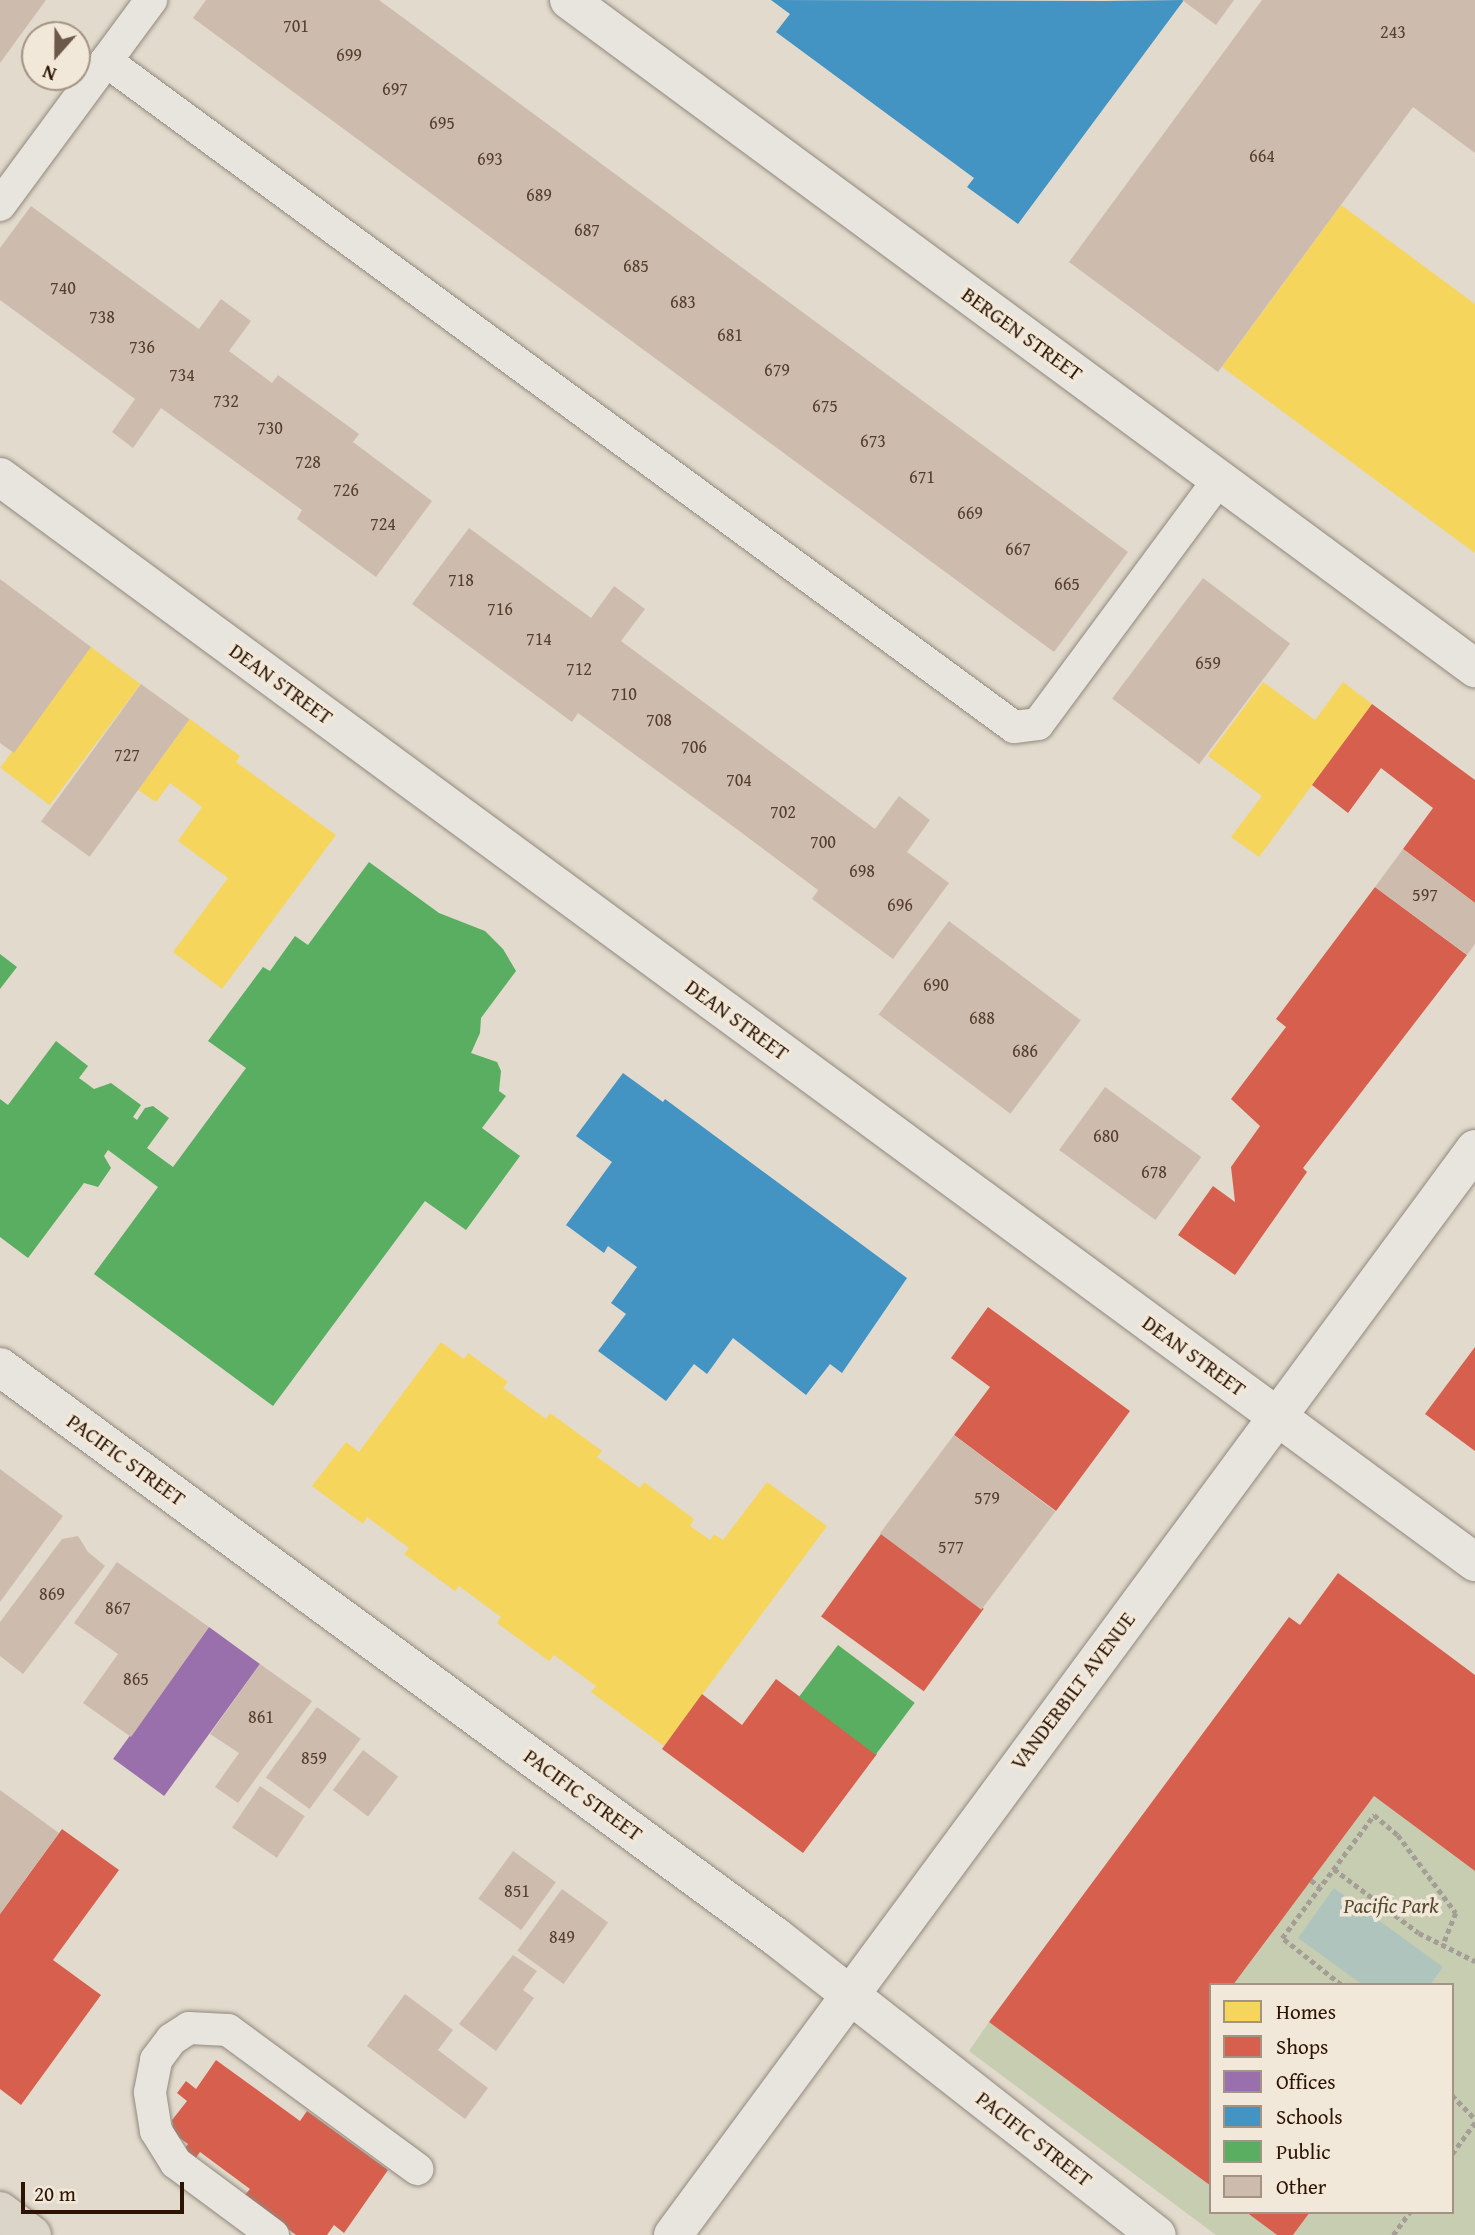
<!DOCTYPE html>
<style>
body{margin:0}
#map{position:relative;width:1475px;height:2235px;overflow:hidden;background:#e2dacc;font-family:"Gentium Book Plus",serif}
div>[style]{position:absolute}
[style*='--x']{left:calc(var(--x)*1px);top:calc(var(--y)*1px);width:calc(var(--w)*1px);rotate:calc(var(--a)*1deg)}
.green>*{inset:0;background:#c7cdb0}
.water>*{inset:0;background:#aec4bd}
.homes>*{inset:0;background:#f6d55c;transform-origin:0 0}
.shops>*{inset:0;background:#d6604d;transform-origin:0 0}
.offices>*{inset:0;background:#9970ab;transform-origin:0 0}
.schools>*{inset:0;background:#4393c3}
.public>*{inset:0;background:#5aae61;transform-origin:0 0}
.building>*{inset:0;background:#cdbcae;transform-origin:0 0}
.path>*{height:4.5px;margin-top:-2.25px;transform-origin:0;background:repeating-linear-gradient(90deg,#a49e96 0 5px,transparent 0 8.5px)}
.roads{filter:drop-shadow(0 0 2px #91897f) drop-shadow(0 0 2px #91897f)}
.service>*{height:32px;margin:-16px;padding:0 16px;transform-origin:16px;border-radius:16px;background:#e8e4de}
.minor>*{height:38px;margin:-19px;padding:0 19px;transform-origin:19px;border-radius:19px;background:#e8e4de}
.secondary>*{height:38px;margin:-19px;padding:0 19px;transform-origin:19px;border-radius:19px;background:#e8e4de}
.primary>*{height:38px;margin:-19px;padding:0 19px;transform-origin:19px;border-radius:19px;background:#dbd4c9}
span{translate:-50% -50%;white-space:nowrap;text-align:center;line-height:1.15;-webkit-text-stroke:7px #f1e8d9;paint-order:stroke}
.number-label{font-size:18px;color:#553e2d}
.number-label span{-webkit-text-stroke-width:0}
.street-label{font-size:21px;color:#2d1402}
.park-label{font-size:21px;color:#55482f;font-style:italic}
.legend{position:absolute;left:1209px;top:1983px;width:245px;height:231px;box-sizing:border-box;background:#f1e8d9;border:2px solid #a39383;margin:0;padding:9px 12px;list-style:none;font-size:21px;color:#2d1402}
.legend li{display:flex;align-items:center;gap:14px;height:35px}
.legend b{width:35px;border:2px solid #a39383}
.north{position:absolute;left:21px;top:21px;width:70px;height:70px;box-sizing:border-box;background:#f1e8d9;border:2px solid #a39383;border-radius:50%;rotate:201deg;font-size:19px;font-weight:700;line-height:28px;text-align:center;color:#2d1402}
.north::after{content:'';display:block;margin:auto;width:24px;height:32px;background:#6c5949;clip-path:polygon(50% 0,100% 100%,50% 72%,0 100%)}
.scale{position:absolute;left:21px;top:2182px;width:163px;height:32px;box-sizing:border-box;border:4px solid #2d1402;border-top:0;padding-left:9px;font-size:21px;line-height:24px;white-space:nowrap;color:#2d1402;-webkit-text-stroke:5px #f1e8d9;paint-order:stroke}
</style>
<div id="map">
<div class="green">
<i style="clip-path:polygon(1374px 1796px,1475px 1871px,1475px 2235px,1293px 2235px,1310px 2212px,1452px 2212px,1452px 1985px,1233px 1985px)"></i>
<i style="clip-path:polygon(989px 2022px,1211px 2186px,1211px 2212px,1246px 2212px,1277px 2235px,1216px 2235px,969px 2051px)"></i>
</div>
<div class="water">
<i style="clip-path:polygon(1334px 1888px,1443px 1967px,1430px 1985px,1363px 1985px,1298px 1938px)"></i>
</div>
<div class="homes">
<i style="clip-path:polygon(1341px 205px,1475px 304px,1475px 553px,1222px 367px)"></i>
<i style="left:91px;top:647px;width:62px;height:151px;rotate:37deg"></i>
<i style="clip-path:polygon(1263px 682px,1315px 720px,1343px 682px,1372px 704px,1259px 857px,1231px 837px,1262px 796px,1208px 756px)"></i>
<i style="clip-path:polygon(190px 719px,240px 756px,236px 762px,336px 835px,222px 989px,173px 952px,228px 878px,178px 841px,202px 807px,170px 783px,156px 802px,138px 790px)"></i>
<i style="clip-path:polygon(441px 1342px,464px 1359px,468px 1353px,508px 1382px,503px 1388px,546px 1419px,550px 1413px,602px 1451px,597px 1457px,640px 1488px,644px 1482px,694px 1519px,690px 1526px,710px 1540px,714px 1534px,723px 1540px,767px 1482px,827px 1526px,664px 1746px,591px 1692px,596px 1686px,554px 1655px,549px 1661px,497px 1623px,501px 1617px,459px 1586px,455px 1591px,404px 1554px,409px 1548px,367px 1517px,363px 1524px,312px 1486px,346px 1442px,359px 1452px)"></i>
</div>
<div class="shops">
<i style="clip-path:polygon(1372px 704px,1475px 780px,1475px 903px,1403px 849px,1433px 808px,1381px 768px,1348px 813px,1312px 785px)"></i>
<i style="clip-path:polygon(1375px 887px,1467px 955px,1303px 1168px,1307px 1172px,1235px 1275px,1178px 1235px,1213px 1186px,1235px 1202px,1231px 1167px,1260px 1126px,1231px 1099px,1286px 1027px,1276px 1019px)"></i>
<i style="clip-path:polygon(988px 1307px,1130px 1411px,1056px 1511px,954px 1435px,990px 1387px,951px 1358px)"></i>
<i style="clip-path:polygon(1475px 1347px,1475px 1451px,1425px 1414px)"></i>
<i style="left:881px;top:1534px;width:127px;height:102px;rotate:36deg"></i>
<i style="clip-path:polygon(1338px 1573px,1475px 1675px,1475px 1871px,1374px 1796px,1233px 1985px,1211px 1985px,1211px 2186px,989px 2022px,1289px 1617px,1300px 1625px)"></i>
<i style="clip-path:polygon(776px 1679px,877px 1754px,803px 1853px,662px 1749px,702px 1694px,742px 1725px)"></i>
<i style="clip-path:polygon(62px 1829px,119px 1870px,53px 1960px,101px 1995px,21px 2105px,0 2089px,0 1914px)"></i>
<i style="clip-path:polygon(216px 2060px,300px 2121px,307px 2111px,388px 2170px,344px 2233px,334px 2225px,327px 2235px,296px 2235px,244px 2196px,250px 2189px,200px 2152px,195px 2159px,183px 2151px,188px 2144px,174px 2134px,172px 2120px,187px 2101px,177px 2093px,186px 2081px,196px 2089px)"></i>
<i style="clip-path:polygon(1246px 2212px,1310px 2212px,1293px 2235px,1277px 2235px)"></i>
</div>
<div class="offices">
<i style="left:209px;top:1627px;width:63px;height:163px;rotate:36deg"></i>
</div>
<div class="schools">
<i style="clip-path:polygon(771px 0,1105px 1px,1184px 0,1018px 224px,967px 187px,974px 178px,776px 32px,790px 14px)"></i>
<i style="clip-path:polygon(623px 1073px,663px 1102px,665px 1099px,907px 1278px,842px 1373px,830px 1364px,806px 1395px,733px 1338px,707px 1374px,694px 1364px,666px 1401px,598px 1351px,626px 1314px,611px 1303px,637px 1267px,608px 1246px,604px 1253px,566px 1225px,612px 1162px,576px 1136px)"></i>
</div>
<div class="public">
<i style="clip-path:polygon(369px 862px,439px 913px,485px 931px,503px 949px,516px 971px,481px 1018px,480px 1033px,471px 1053px,497px 1062px,501px 1071px,499px 1091px,506px 1096px,482px 1128px,520px 1156px,466px 1230px,425px 1201px,273px 1406px,94px 1274px,158px 1187px,108px 1150px,104px 1156px,111px 1168px,98px 1187px,84px 1183px,28px 1258px,0 1237px,0 1099px,8px 1105px,56px 1041px,88px 1066px,79px 1078px,94px 1089px,111px 1083px,141px 1105px,133px 1117px,137px 1120px,145px 1108px,153px 1106px,169px 1118px,147px 1148px,173px 1167px,246px 1068px,208px 1041px,263px 967px,270px 971px,295px 936px,308px 945px)"></i>
<i style="clip-path:polygon(0 954px,17px 967px,0 989px)"></i>
<i style="left:838px;top:1645px;width:96px;height:65px;rotate:37deg"></i>
</div>
<div class="building">
<i style="clip-path:polygon(0 0,46px 0,0 63px)"></i>
<i style="clip-path:polygon(206px 0,379px 0,1128px 552px,1054px 652px,193px 18px)"></i>
<i style="clip-path:polygon(1182px 0,1234px 0,1216px 25px)"></i>
<i style="clip-path:polygon(1262px 0,1475px 0,1475px 153px,1413px 107px,1218px 372px,1069px 262px)"></i>
<i style="clip-path:polygon(31px 206px,199px 329px,221px 299px,251px 321px,229px 351px,272px 383px,278px 375px,359px 434px,353px 442px,432px 501px,376px 577px,297px 519px,302px 510px,161px 408px,133px 448px,112px 432px,135px 399px,0 300px,0 248px)"></i>
<i style="clip-path:polygon(469px 528px,591px 618px,614px 586px,645px 609px,621px 641px,875px 829px,899px 796px,930px 820px,907px 852px,949px 883px,893px 959px,812px 899px,818px 890px,738px 830px,578px 713px,572px 722px,412px 604px)"></i>
<i style="left:1203px;top:578px;width:109px;height:151px;rotate:37deg"></i>
<i style="clip-path:polygon(0 579px,91px 647px,14px 753px,0 743px)"></i>
<i style="left:141px;top:684px;width:60px;height:170px;rotate:36deg"></i>
<i style="clip-path:polygon(1403px 849px,1475px 903px,1475px 944px,1467px 955px,1375px 887px)"></i>
<i style="left:949px;top:921px;width:165px;height:117px;rotate:37deg"></i>
<i style="left:1105px;top:1087px;width:119px;height:78px;rotate:36deg"></i>
<i style="left:954px;top:1435px;width:127px;height:123px;rotate:37deg"></i>
<i style="clip-path:polygon(0 1469px,63px 1516px,0 1602px)"></i>
<i style="clip-path:polygon(78px 1536px,88px 1552px,105px 1566px,23px 1674px,0 1656px,0 1622px,62px 1539px)"></i>
<i style="clip-path:polygon(117px 1562px,209px 1627px,131px 1737px,83px 1703px,118px 1654px,74px 1623px)"></i>
<i style="clip-path:polygon(260px 1664px,312px 1701px,238px 1803px,215px 1787px,239px 1753px,210px 1734px)"></i>
<i style="left:317px;top:1707px;width:54px;height:87px;rotate:36deg"></i>
<i style="left:363px;top:1750px;width:44px;height:50px;rotate:37deg"></i>
<i style="left:260px;top:1786px;width:54px;height:50px;rotate:34deg"></i>
<i style="clip-path:polygon(0 1790px,59px 1833px,0 1914px)"></i>
<i style="left:513px;top:1851px;width:53px;height:59px;rotate:36deg"></i>
<i style="left:562px;top:1889px;width:57px;height:76px;rotate:36deg"></i>
<i style="clip-path:polygon(513px 1955px,537px 1971px,523px 1990px,534px 1998px,496px 2051px,459px 2024px)"></i>
<i style="clip-path:polygon(405px 1994px,453px 2030px,438px 2050px,488px 2088px,465px 2119px,367px 2046px)"></i>
</div>
<div class="path">
<i style="--x:1334;--y:1869;--w:106;--a:37"></i>
<i style="--x:1419;--y:1933;--w:63;--a:26.6"></i>
<i style="--x:1311;--y:1880;--w:11;--a:38"></i>
<i style="--x:1341;--y:1985;--w:75;--a:-141.5"></i>
<i style="--x:1282;--y:1938;--w:154;--a:-53.2"></i>
<i style="--x:1374;--y:1815;--w:31;--a:40"></i>
<i style="--x:1398;--y:1835;--w:97;--a:53.4"></i>
<i style="--x:1456;--y:1913;--w:35;--a:112"></i>
<i style="--x:1452;--y:2095;--w:33;--a:46"></i>
<i style="--x:1452;--y:2154;--w:39;--a:-54"></i>
<i style="--x:1393;--y:2235;--w:29;--a:-54"></i>
</div>
<div class="roads">
<div class="service">
<i style="--x:106;--y:61;--w:1126;--a:36.26"></i>
<i style="--x:1014;--y:727;--w:24;--a:-7"></i>
<i style="--x:1038;--y:724;--w:305;--a:-53.5"></i>
<i style="--x:0;--y:205;--w:255;--a:-53.6"></i>
<i style="--x:273;--y:2235;--w:121;--a:-143.4"></i>
<i style="--x:176;--y:2163;--w:38;--a:-122"></i>
<i style="--x:156;--y:2131;--w:39;--a:-99"></i>
<i style="--x:150;--y:2092;--w:33;--a:-79"></i>
<i style="--x:156;--y:2060;--w:26;--a:-53"></i>
<i style="--x:172;--y:2039;--w:20;--a:-33"></i>
<i style="--x:189;--y:2028;--w:39;--a:3"></i>
<i style="--x:228;--y:2030;--w:235;--a:36.3"></i>
</div>
<div class="minor">
<i style="--x:569;--y:0;--w:1126;--a:36.4"></i>
<i style="--x:0;--y:477;--w:1831;--a:36.34"></i>
<i style="--x:0;--y:1367;--w:961;--a:36.29"></i>
<i style="--x:775;--y:1936;--w:485;--a:38.1"></i>
</div>
<div class="secondary">
<i style="--x:673;--y:2235;--w:1350;--a:-53.55"></i>
</div>
<div class="primary">
<i style="--x:0;--y:2211;--w:40;--a:37"></i>
</div>
</div>
<div class="number-label">
<span style="left:296px;top:26px">701</span>
<span style="left:1393px;top:32px">243</span>
<span style="left:349px;top:55px">699</span>
<span style="left:395px;top:89px">697</span>
<span style="left:442px;top:123px">695</span>
<span style="left:1262px;top:156px">664</span>
<span style="left:490px;top:159px">693</span>
<span style="left:539px;top:195px">689</span>
<span style="left:587px;top:230px">687</span>
<span style="left:636px;top:266px">685</span>
<span style="left:63px;top:288px">740</span>
<span style="left:683px;top:302px">683</span>
<span style="left:102px;top:317px">738</span>
<span style="left:730px;top:335px">681</span>
<span style="left:142px;top:347px">736</span>
<span style="left:777px;top:370px">679</span>
<span style="left:182px;top:375px">734</span>
<span style="left:226px;top:401px">732</span>
<span style="left:825px;top:406px">675</span>
<span style="left:270px;top:428px">730</span>
<span style="left:873px;top:441px">673</span>
<span style="left:308px;top:462px">728</span>
<span style="left:922px;top:477px">671</span>
<span style="left:346px;top:490px">726</span>
<span style="left:970px;top:513px">669</span>
<span style="left:383px;top:524px">724</span>
<span style="left:1018px;top:549px">667</span>
<span style="left:461px;top:580px">718</span>
<span style="left:1067px;top:584px">665</span>
<span style="left:500px;top:609px">716</span>
<span style="left:539px;top:639px">714</span>
<span style="left:1208px;top:663px">659</span>
<span style="left:579px;top:669px">712</span>
<span style="left:624px;top:694px">710</span>
<span style="left:659px;top:720px">708</span>
<span style="left:694px;top:747px">706</span>
<span style="left:127px;top:755px">727</span>
<span style="left:739px;top:780px">704</span>
<span style="left:783px;top:812px">702</span>
<span style="left:823px;top:842px">700</span>
<span style="left:862px;top:871px">698</span>
<span style="left:1425px;top:895px">597</span>
<span style="left:900px;top:905px">696</span>
<span style="left:936px;top:985px">690</span>
<span style="left:982px;top:1018px">688</span>
<span style="left:1025px;top:1051px">686</span>
<span style="left:1106px;top:1136px">680</span>
<span style="left:1154px;top:1172px">678</span>
<span style="left:987px;top:1498px">579</span>
<span style="left:951px;top:1547px">577</span>
<span style="left:52px;top:1594px">869</span>
<span style="left:118px;top:1608px">867</span>
<span style="left:136px;top:1679px">865</span>
<span style="left:261px;top:1717px">861</span>
<span style="left:314px;top:1758px">859</span>
<span style="left:517px;top:1891px">851</span>
<span style="left:562px;top:1937px">849</span>
</div>
<div class="street-label">
<span style="left:1022px;top:334px;rotate:36deg">BERGEN STREET</span>
<span style="left:281px;top:684px;rotate:36deg">DEAN STREET</span>
<span style="left:737px;top:1020px;rotate:36deg">DEAN STREET</span>
<span style="left:1194px;top:1356px;rotate:36deg">DEAN STREET</span>
<span style="left:126px;top:1460px;rotate:36deg">PACIFIC STREET</span>
<span style="left:1073px;top:1691px;rotate:-53deg">VANDERBILT AVENUE</span>
<span style="left:583px;top:1795px;rotate:36deg">PACIFIC STREET</span>
<span style="left:1034px;top:2139px;rotate:38deg">PACIFIC STREET</span>
</div>
<div class="park-label">
<span style="left:1391px;top:1906px">Pacific Park</span>
</div>
<ul class="legend">
<li><b style="height:19px;background:#f6d55c"></b>Homes</li>
<li><b style="height:19px;background:#d6604d"></b>Shops</li>
<li><b style="height:19px;background:#9970ab"></b>Offices</li>
<li><b style="height:19px;background:#4393c3"></b>Schools</li>
<li><b style="height:19px;background:#5aae61"></b>Public</li>
<li><b style="height:19px;background:#cdbcae"></b>Other</li>
</ul>
<div class="north">N</div>
<div class="scale">20 m</div>
</div>
